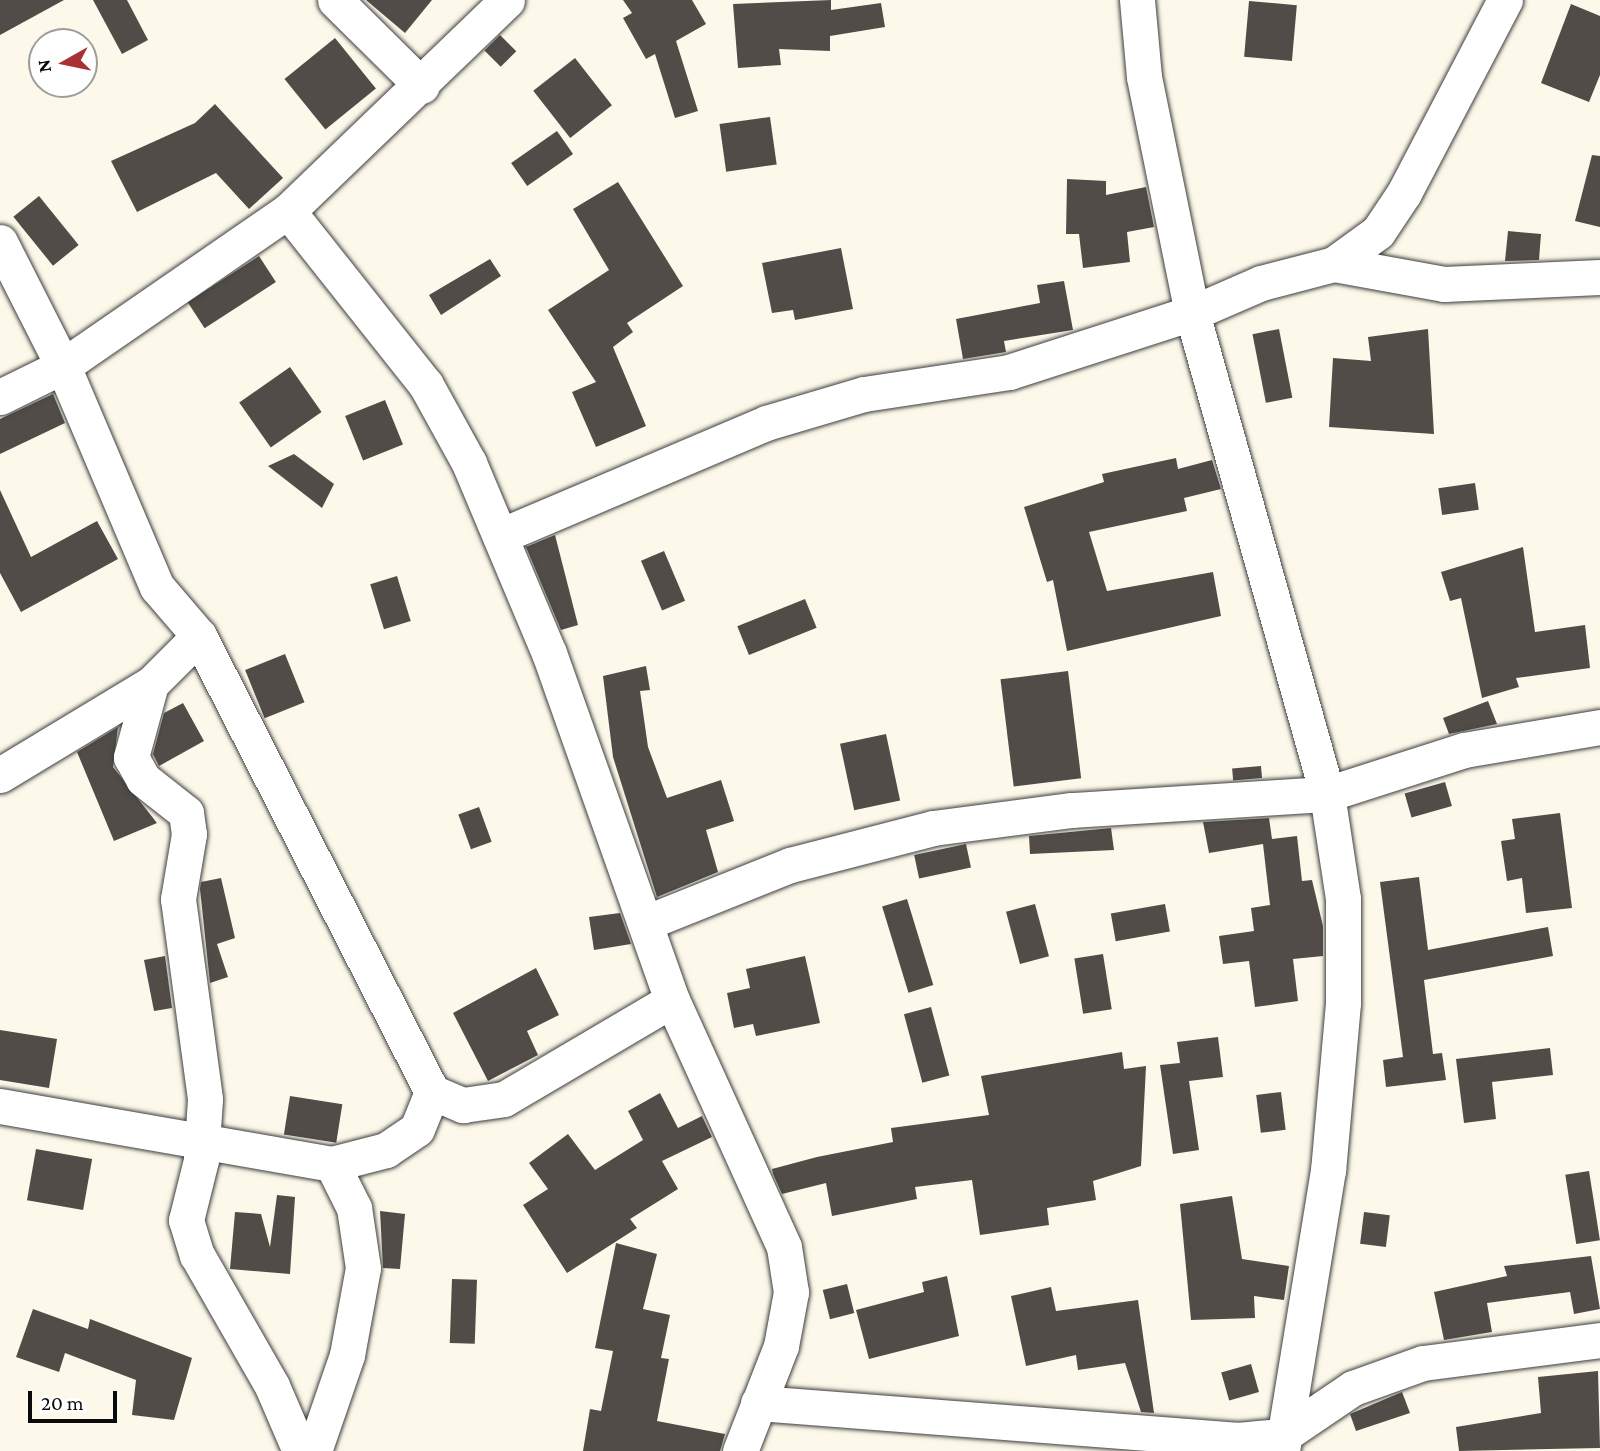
<!DOCTYPE html>
<style>
body{margin:0}
#map{position:relative;width:1600px;height:1451px;overflow:hidden;background:#fdf9ea;font-family:"Crimson Pro",serif}
div>[style]{position:absolute}
[style*='--x']{left:calc(var(--x)*1px);top:calc(var(--y)*1px);width:calc(var(--w)*1px);rotate:calc(var(--a)*1deg)}
.building>*{inset:0;background:#514c48;transform-origin:0 0}
.roads{filter:drop-shadow(0 0 2px #3d3d3d) drop-shadow(0 0 2px #3d3d3d)}
.minor>*{height:35px;margin:-17.5px;padding:0 17.5px;transform-origin:17.5px;border-radius:17.5px;background:#fff}
span{translate:-50% -50%;white-space:nowrap;text-align:center;line-height:1.15;-webkit-text-stroke:7px #fff;paint-order:stroke}
.north{position:absolute;left:28px;top:28px;width:70px;height:70px;box-sizing:border-box;background:#fff;border:2px solid #9d9d9d;border-radius:50%;rotate:261deg;font-size:19px;font-weight:700;line-height:28px;text-align:center;color:#0a0a0a}
.north::after{content:'';display:block;margin:auto;width:24px;height:32px;background:#aa3234;clip-path:polygon(50% 0,100% 100%,50% 72%,0 100%)}
.scale{position:absolute;left:28px;top:1391px;width:89px;height:32px;box-sizing:border-box;border:4px solid #0a0a0a;border-top:0;padding-left:9px;font-size:21px;line-height:24px;white-space:nowrap;color:#0a0a0a;-webkit-text-stroke:5px #fff;paint-order:stroke}
</style>
<div id="map">
<div class="building">
<i style="clip-path:polygon(0 0,64px 0,0 35px)"></i>
<i style="clip-path:polygon(93px 0,127px 0,148px 40px,122px 54px)"></i>
<i style="clip-path:polygon(366px 0,432px 0,405px 33px)"></i>
<i style="clip-path:polygon(623px 0,692px 0,706px 24px,676px 41px,698px 111px,675px 118px,655px 54px,646px 59px,623px 18px,632px 13px)"></i>
<i style="clip-path:polygon(831px 0,831px 10px,881px 3px,885px 27px,830px 36px,830px 51px,779px 49px,781px 65px,738px 68px,733px 4px)"></i>
<i style="left:1249px;top:1px;width:48px;height:56px;rotate:5deg"></i>
<i style="clip-path:polygon(1571px 4px,1600px 16px,1600px 75px,1589px 102px,1541px 83px)"></i>
<i style="left:500px;top:35px;width:23px;height:22px;rotate:45deg"></i>
<i style="left:335px;top:38px;width:65px;height:65px;rotate:51deg"></i>
<i style="left:575px;top:58px;width:60px;height:53px;rotate:52deg"></i>
<i style="clip-path:polygon(215px 104px,283px 178px,249px 209px,216px 173px,137px 212px,111px 161px,195px 123px)"></i>
<i style="left:770px;top:117px;width:48px;height:51px;rotate:82deg"></i>
<i style="left:557px;top:131px;width:28px;height:56px;rotate:55deg"></i>
<i style="clip-path:polygon(1592px 155px,1600px 156px,1600px 227px,1575px 221px)"></i>
<i style="clip-path:polygon(1067px 179px,1106px 181px,1106px 195px,1146px 187px,1154px 227px,1127px 232px,1130px 262px,1083px 268px,1079px 234px,1066px 234px)"></i>
<i style="clip-path:polygon(618px 182px,683px 286px,627px 323px,633px 332px,613px 347px,646px 426px,596px 447px,572px 392px,596px 382px,548px 310px,609px 270px,573px 209px)"></i>
<i style="left:39px;top:196px;width:63px;height:33px;rotate:51deg"></i>
<i style="clip-path:polygon(1508px 231px,1541px 234px,1539px 260px,1505px 261px)"></i>
<i style="clip-path:polygon(841px 248px,853px 309px,795px 320px,793px 310px,772px 313px,762px 263px)"></i>
<i style="left:259px;top:256px;width:31px;height:85px;rotate:57deg"></i>
<i style="clip-path:polygon(490px 259px,501px 276px,441px 315px,429px 295px)"></i>
<i style="clip-path:polygon(1064px 281px,1073px 330px,1004px 341px,1006px 352px,963px 359px,956px 319px,1040px 303px,1037px 285px)"></i>
<i style="left:1279px;top:329px;width:70px;height:27px;rotate:79deg"></i>
<i style="clip-path:polygon(1428px 329px,1434px 434px,1329px 427px,1333px 358px,1371px 361px,1368px 337px)"></i>
<i style="left:290px;top:367px;width:55px;height:62px;rotate:55deg"></i>
<i style="clip-path:polygon(53px 394px,65px 423px,0 454px,0 419px)"></i>
<i style="left:385px;top:400px;width:48px;height:43px;rotate:68deg"></i>
<i style="clip-path:polygon(294px 454px,334px 484px,322px 508px,268px 466px)"></i>
<i style="clip-path:polygon(1176px 458px,1178px 469px,1212px 460px,1221px 489px,1184px 498px,1187px 511px,1089px 532px,1107px 591px,1213px 572px,1221px 616px,1067px 651px,1053px 580px,1047px 582px,1024px 507px,1104px 482px,1102px 474px)"></i>
<i style="left:1475px;top:483px;width:27px;height:37px;rotate:82deg"></i>
<i style="clip-path:polygon(0 490px,31px 557px,97px 521px,118px 559px,21px 612px,0 573px)"></i>
<i style="clip-path:polygon(555px 535px,578px 625px,561px 630px,526px 547px)"></i>
<i style="clip-path:polygon(1523px 547px,1535px 632px,1585px 625px,1590px 668px,1516px 678px,1519px 687px,1482px 698px,1461px 598px,1450px 601px,1441px 572px)"></i>
<i style="left:664px;top:551px;width:54px;height:25px;rotate:67deg"></i>
<i style="left:397px;top:576px;width:47px;height:28px;rotate:73deg"></i>
<i style="left:805px;top:599px;width:31px;height:73px;rotate:68deg"></i>
<i style="left:285px;top:654px;width:52px;height:43px;rotate:68deg"></i>
<i style="clip-path:polygon(646px 666px,650px 690px,640px 691px,648px 747px,667px 798px,721px 780px,734px 821px,706px 830px,718px 872px,657px 897px,613px 757px,603px 676px)"></i>
<i style="left:1068px;top:671px;width:108px;height:68px;rotate:83deg"></i>
<i style="clip-path:polygon(1488px 701px,1497px 724px,1449px 734px,1443px 718px)"></i>
<i style="clip-path:polygon(183px 703px,204px 741px,159px 766px,153px 754px,164px 713px)"></i>
<i style="clip-path:polygon(118px 727px,113px 767px,157px 823px,114px 841px,77px 752px)"></i>
<i style="left:886px;top:734px;width:68px;height:47px;rotate:78deg"></i>
<i style="left:1261px;top:766px;width:12px;height:29px;rotate:85deg"></i>
<i style="left:1445px;top:782px;width:25px;height:42px;rotate:74deg"></i>
<i style="left:479px;top:807px;width:37px;height:22px;rotate:70deg"></i>
<i style="clip-path:polygon(1560px 813px,1572px 908px,1526px 913px,1522px 878px,1507px 881px,1501px 841px,1515px 839px,1512px 819px)"></i>
<i style="clip-path:polygon(1269px 818px,1272px 839px,1297px 836px,1302px 881px,1312px 880px,1323px 926px,1323px 956px,1293px 959px,1298px 1001px,1255px 1007px,1249px 961px,1223px 964px,1219px 936px,1254px 931px,1251px 908px,1270px 905px,1263px 844px,1209px 853px,1203px 822px)"></i>
<i style="clip-path:polygon(1111px 828px,1114px 850px,1030px 854px,1029px 836px)"></i>
<i style="left:966px;top:844px;width:24px;height:53px;rotate:78deg"></i>
<i style="clip-path:polygon(1419px 877px,1428px 950px,1548px 927px,1553px 956px,1424px 980px,1433px 1054px,1442px 1053px,1446px 1080px,1386px 1087px,1383px 1060px,1403px 1057px,1380px 882px)"></i>
<i style="clip-path:polygon(221px 878px,235px 938px,217px 944px,228px 977px,210px 983px,200px 889px,201px 882px)"></i>
<i style="left:907px;top:899px;width:90px;height:26px;rotate:73deg"></i>
<i style="left:1035px;top:904px;width:54px;height:30px;rotate:75deg"></i>
<i style="left:1165px;top:904px;width:28px;height:55px;rotate:80deg"></i>
<i style="clip-path:polygon(620px 913px,631px 944px,594px 950px,589px 917px)"></i>
<i style="left:1103px;top:954px;width:56px;height:29px;rotate:81deg"></i>
<i style="clip-path:polygon(165px 956px,172px 1008px,154px 1011px,144px 960px)"></i>
<i style="clip-path:polygon(805px 956px,820px 1023px,756px 1036px,753px 1024px,734px 1028px,727px 993px,750px 988px,746px 969px)"></i>
<i style="clip-path:polygon(536px 968px,559px 1015px,527px 1031px,538px 1055px,488px 1081px,453px 1013px)"></i>
<i style="left:931px;top:1007px;width:71px;height:28px;rotate:75deg"></i>
<i style="clip-path:polygon(0 1030px,57px 1039px,49px 1088px,0 1080px)"></i>
<i style="clip-path:polygon(1218px 1037px,1223px 1077px,1189px 1081px,1199px 1150px,1173px 1154px,1160px 1065px,1180px 1063px,1177px 1042px)"></i>
<i style="clip-path:polygon(1550px 1048px,1553px 1075px,1492px 1082px,1496px 1119px,1464px 1123px,1456px 1059px)"></i>
<i style="clip-path:polygon(1122px 1052px,1124px 1069px,1146px 1066px,1141px 1166px,1093px 1181px,1096px 1200px,1047px 1208px,1049px 1225px,980px 1235px,972px 1180px,915px 1187px,917px 1199px,832px 1216px,826px 1183px,782px 1194px,773px 1174px,772px 1169px,817px 1157px,893px 1142px,891px 1128px,989px 1115px,981px 1076px)"></i>
<i style="left:1281px;top:1092px;width:38px;height:25px;rotate:83deg"></i>
<i style="clip-path:polygon(660px 1093px,678px 1128px,702px 1116px,712px 1137px,662px 1161px,678px 1189px,630px 1219px,637px 1228px,567px 1273px,523px 1205px,548px 1189px,529px 1163px,568px 1134px,595px 1170px,643px 1140px,628px 1111px)"></i>
<i style="left:290px;top:1096px;width:53px;height:39px;rotate:9deg"></i>
<i style="left:36px;top:1149px;width:57px;height:52px;rotate:10deg"></i>
<i style="left:1589px;top:1171px;width:70px;height:24px;rotate:81deg"></i>
<i style="clip-path:polygon(277px 1195px,295px 1197px,290px 1274px,230px 1269px,235px 1212px,261px 1214px,270px 1247px)"></i>
<i style="clip-path:polygon(1232px 1196px,1242px 1259px,1289px 1266px,1284px 1300px,1254px 1296px,1255px 1318px,1191px 1320px,1180px 1204px)"></i>
<i style="clip-path:polygon(380px 1211px,405px 1214px,400px 1269px,383px 1268px)"></i>
<i style="left:1364px;top:1212px;width:26px;height:32px;rotate:7deg"></i>
<i style="clip-path:polygon(616px 1243px,657px 1254px,643px 1309px,670px 1315px,661px 1358px,669px 1359px,657px 1421px,725px 1434px,720px 1451px,583px 1451px,590px 1409px,601px 1411px,613px 1351px,595px 1348px)"></i>
<i style="clip-path:polygon(1591px 1256px,1600px 1309px,1574px 1314px,1570px 1292px,1487px 1303px,1492px 1332px,1444px 1340px,1434px 1292px,1507px 1276px,1504px 1266px)"></i>
<i style="clip-path:polygon(947px 1276px,959px 1336px,869px 1359px,856px 1310px,924px 1292px,922px 1282px)"></i>
<i style="left:452px;top:1279px;width:25px;height:64px;rotate:2deg"></i>
<i style="left:847px;top:1284px;width:30px;height:25px;rotate:76deg"></i>
<i style="clip-path:polygon(1051px 1287px,1056px 1311px,1138px 1300px,1154px 1413px,1141px 1412px,1125px 1363px,1078px 1370px,1076px 1355px,1026px 1366px,1011px 1296px)"></i>
<i style="clip-path:polygon(33px 1309px,88px 1329px,90px 1319px,192px 1358px,174px 1420px,132px 1415px,136px 1380px,65px 1353px,59px 1372px,16px 1357px)"></i>
<i style="left:1251px;top:1364px;width:29px;height:31px;rotate:74deg"></i>
<i style="clip-path:polygon(1598px 1371px,1600px 1448px,1459px 1451px,1456px 1427px,1541px 1413px,1538px 1377px)"></i>
<i style="clip-path:polygon(1402px 1392px,1410px 1413px,1356px 1431px,1350px 1414px)"></i>
</div>
<div class="roads">
<div class="minor">
<i style="--x:335;--y:0;--w:122;--a:44.7"></i>
<i style="--x:1137;--y:0;--w:77;--a:84.8"></i>
<i style="--x:1144;--y:77;--w:241;--a:78.5"></i>
<i style="--x:1192;--y:313;--w:500;--a:74.3"></i>
<i style="--x:1327;--y:794;--w:106;--a:81.3"></i>
<i style="--x:1343;--y:899;--w:104;--a:90"></i>
<i style="--x:1343;--y:1003;--w:168;--a:95.1"></i>
<i style="--x:1328;--y:1170;--w:285;--a:99.3"></i>
<i style="--x:288;--y:211;--w:222;--a:51.6"></i>
<i style="--x:426;--y:385;--w:89;--a:61.1"></i>
<i style="--x:469;--y:463;--w:206;--a:67.2"></i>
<i style="--x:549;--y:653;--w:368;--a:70.5"></i>
<i style="--x:672;--y:1000;--w:271;--a:65.6"></i>
<i style="--x:784;--y:1247;--w:46;--a:81.2"></i>
<i style="--x:791;--y:1292;--w:55;--a:100.5"></i>
<i style="--x:781;--y:1346;--w:113;--a:111.3"></i>
<i style="--x:0;--y:242;--w:139;--a:63.1"></i>
<i style="--x:63;--y:366;--w:240;--a:67"></i>
<i style="--x:157;--y:587;--w:65;--a:49.4"></i>
<i style="--x:199;--y:636;--w:512;--a:62.93"></i>
<i style="--x:432;--y:1092;--w:34;--a:23"></i>
<i style="--x:463;--y:1105;--w:41;--a:-8.3"></i>
<i style="--x:504;--y:1099;--w:195;--a:-30.5"></i>
<i style="--x:1334;--y:264;--w:112;--a:10.3"></i>
<i style="--x:1444;--y:284;--w:156;--a:-2.6"></i>
<i style="--x:0;--y:397;--w:70;--a:-26.2"></i>
<i style="--x:63;--y:366;--w:273;--a:-34.6"></i>
<i style="--x:288;--y:211;--w:304;--a:-43.9"></i>
<i style="--x:500;--y:536;--w:289;--a:-23"></i>
<i style="--x:766;--y:423;--w:102;--a:-16.5"></i>
<i style="--x:864;--y:394;--w:147;--a:-8.6"></i>
<i style="--x:1009;--y:372;--w:192;--a:-17.9"></i>
<i style="--x:1192;--y:313;--w:75;--a:-23.5"></i>
<i style="--x:1261;--y:283;--w:75;--a:-14.6"></i>
<i style="--x:1334;--y:264;--w:54;--a:-36"></i>
<i style="--x:1378;--y:232;--w:47;--a:-56.3"></i>
<i style="--x:1404;--y:193;--w:218;--a:-62.4"></i>
<i style="--x:151;--y:684;--w:76;--a:105.3"></i>
<i style="--x:131;--y:757;--w:25;--a:61"></i>
<i style="--x:143;--y:779;--w:55;--a:38.3"></i>
<i style="--x:186;--y:813;--w:21;--a:82"></i>
<i style="--x:189;--y:834;--w:66;--a:99.6"></i>
<i style="--x:178;--y:899;--w:202;--a:82.3"></i>
<i style="--x:205;--y:1099;--w:61;--a:93.8"></i>
<i style="--x:201;--y:1160;--w:62;--a:104"></i>
<i style="--x:186;--y:1220;--w:37;--a:73"></i>
<i style="--x:197;--y:1255;--w:151;--a:60.2"></i>
<i style="--x:272;--y:1386;--w:71;--a:66.7"></i>
<i style="--x:0;--y:775;--w:176;--a:-31.1"></i>
<i style="--x:151;--y:684;--w:68;--a:-45"></i>
<i style="--x:645;--y:923;--w:156;--a:-21.8"></i>
<i style="--x:790;--y:865;--w:148;--a:-14.5"></i>
<i style="--x:933;--y:828;--w:140;--a:-7.4"></i>
<i style="--x:1072;--y:810;--w:256;--a:-3.6"></i>
<i style="--x:1327;--y:794;--w:144;--a:-17.8"></i>
<i style="--x:1464;--y:750;--w:138;--a:-9.6"></i>
<i style="--x:0;--y:1106;--w:337;--a:9.9"></i>
<i style="--x:332;--y:1164;--w:56;--a:-14.5"></i>
<i style="--x:386;--y:1150;--w:37;--a:-34"></i>
<i style="--x:417;--y:1129;--w:40;--a:-68"></i>
<i style="--x:758;--y:1403;--w:479;--a:4.4"></i>
<i style="--x:1236;--y:1440;--w:46;--a:-5"></i>
<i style="--x:1282;--y:1436;--w:86;--a:-34.1"></i>
<i style="--x:1353;--y:1388;--w:74;--a:-19.7"></i>
<i style="--x:1423;--y:1363;--w:178;--a:-7.4"></i>
<i style="--x:314;--y:1451;--w:102;--a:-71"></i>
<i style="--x:347;--y:1355;--w:88;--a:-79.6"></i>
<i style="--x:363;--y:1268;--w:61;--a:-98.5"></i>
<i style="--x:354;--y:1208;--w:49;--a:-116.6"></i>
</div>
</div>
<div class="north">N</div>
<div class="scale">20 m</div>
</div>
